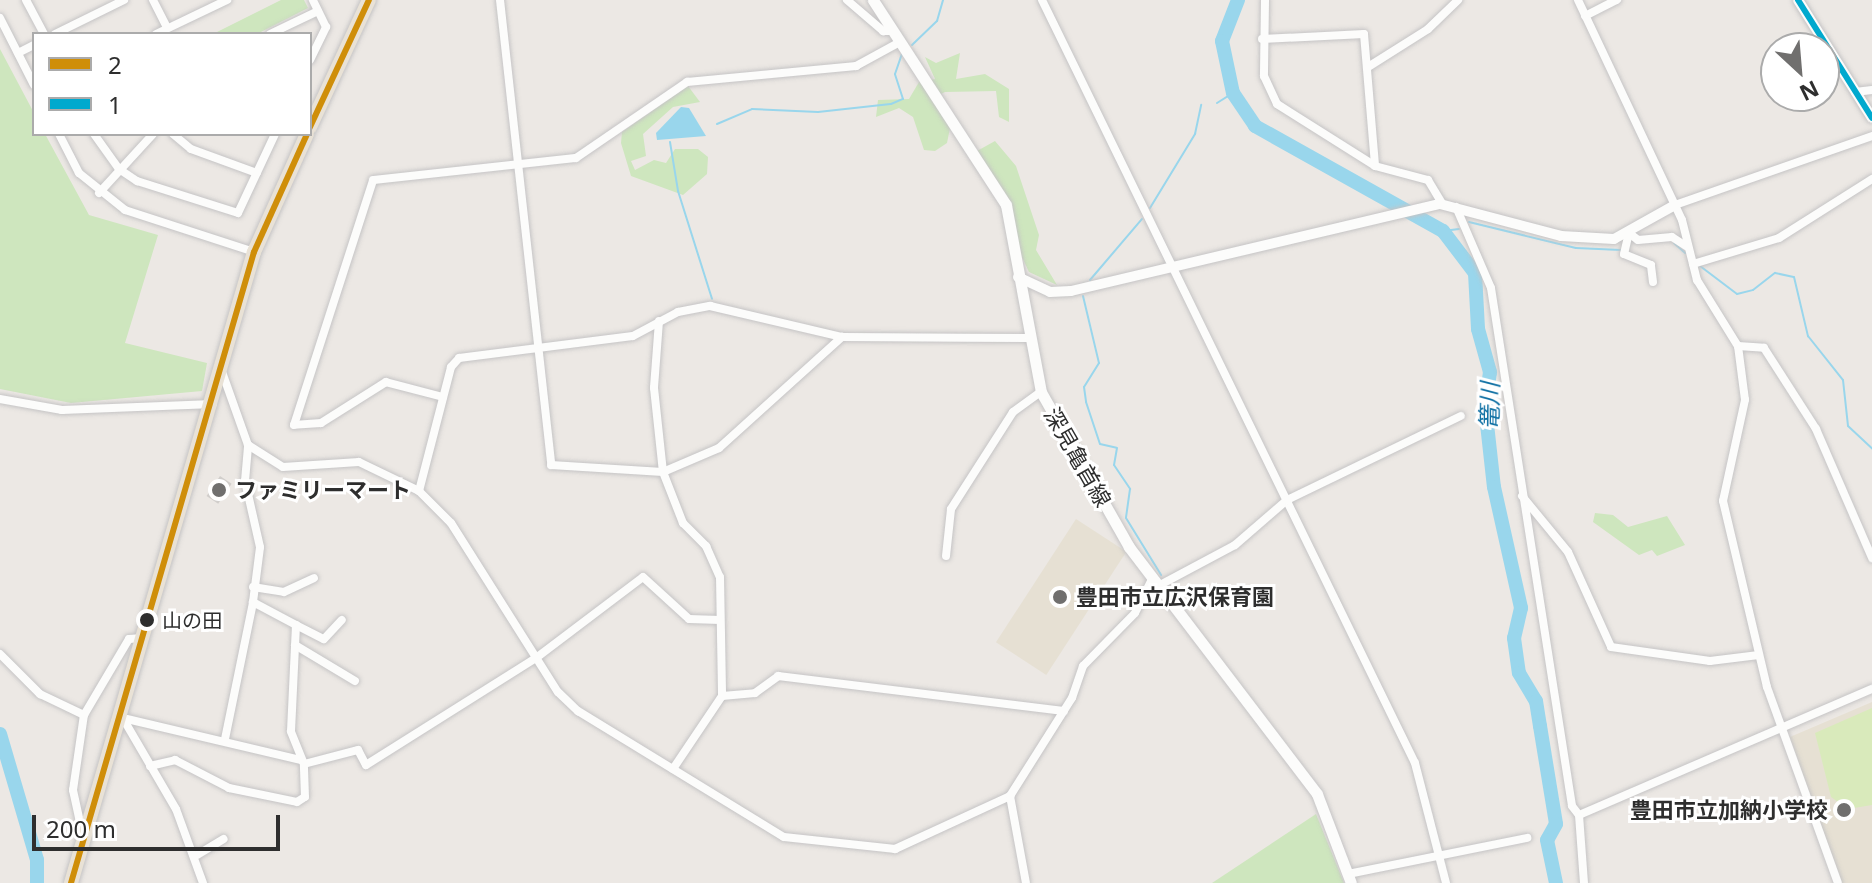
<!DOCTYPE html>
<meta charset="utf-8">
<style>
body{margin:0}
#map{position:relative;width:1872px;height:883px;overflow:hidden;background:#ece8e4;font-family:"Noto Sans","Noto Sans JP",sans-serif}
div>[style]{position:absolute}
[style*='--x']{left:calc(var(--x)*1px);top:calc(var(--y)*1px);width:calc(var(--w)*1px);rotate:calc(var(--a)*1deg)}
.education>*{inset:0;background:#e6e0d3;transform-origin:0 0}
.green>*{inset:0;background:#cee6be}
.pitch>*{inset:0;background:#d9eabb}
.water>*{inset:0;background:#99d6ec}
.stream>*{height:2px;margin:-1px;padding:0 1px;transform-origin:1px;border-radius:1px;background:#99d6ec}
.river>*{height:14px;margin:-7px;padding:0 7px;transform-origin:7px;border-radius:7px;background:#99d6ec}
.building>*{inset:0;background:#d1cecb;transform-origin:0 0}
.roads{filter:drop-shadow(0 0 2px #c5c4c5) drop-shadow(0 0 2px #c5c4c5)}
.minor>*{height:8px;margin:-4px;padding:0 4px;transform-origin:4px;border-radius:4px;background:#fcfcfb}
.tertiary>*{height:10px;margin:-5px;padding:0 5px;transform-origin:5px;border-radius:5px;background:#fcfcfb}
.secondary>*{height:11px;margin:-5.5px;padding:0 5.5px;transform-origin:5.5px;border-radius:5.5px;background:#fcfcfb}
.trunk>*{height:14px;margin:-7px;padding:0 7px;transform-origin:7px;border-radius:7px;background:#e9e2d6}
.bus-1>*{height:6px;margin:-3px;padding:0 3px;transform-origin:3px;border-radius:3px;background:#cf8e09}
.bus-2>*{height:6px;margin:-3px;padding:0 3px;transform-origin:3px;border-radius:3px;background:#00a9ce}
.dots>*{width:22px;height:22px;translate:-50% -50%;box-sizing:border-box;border:4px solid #fff;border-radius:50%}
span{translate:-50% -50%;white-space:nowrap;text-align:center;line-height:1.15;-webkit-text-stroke:6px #fff;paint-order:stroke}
.bus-label{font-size:20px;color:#2e2e2e}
.left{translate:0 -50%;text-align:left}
.street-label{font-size:22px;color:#2e2e2e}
.poi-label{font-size:22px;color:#2e2e2e;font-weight:700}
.right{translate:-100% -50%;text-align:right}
.water-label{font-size:24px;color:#0d6fa3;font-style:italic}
.legend{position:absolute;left:32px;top:32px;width:280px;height:104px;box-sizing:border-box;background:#fff;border:2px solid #ababab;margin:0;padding:10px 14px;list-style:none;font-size:24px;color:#2e2e2e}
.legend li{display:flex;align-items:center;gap:16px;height:40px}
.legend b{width:40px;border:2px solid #ababab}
.north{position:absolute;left:1760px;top:32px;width:80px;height:80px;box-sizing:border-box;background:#fff;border:2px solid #ababab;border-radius:50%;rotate:154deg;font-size:22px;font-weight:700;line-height:32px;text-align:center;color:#2e2e2e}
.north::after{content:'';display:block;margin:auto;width:28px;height:36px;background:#706f6e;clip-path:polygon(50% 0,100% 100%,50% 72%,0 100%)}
.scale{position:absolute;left:32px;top:815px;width:248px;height:36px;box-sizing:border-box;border:4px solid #2e2e2e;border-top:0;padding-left:10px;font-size:24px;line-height:28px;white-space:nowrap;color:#2e2e2e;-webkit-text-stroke:6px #fff;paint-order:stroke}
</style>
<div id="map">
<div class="education">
<i style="left:1076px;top:519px;width:60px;height:147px;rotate:33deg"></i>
<i style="clip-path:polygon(1872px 702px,1872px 883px,1841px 883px,1790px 737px)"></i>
</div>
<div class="green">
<i style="clip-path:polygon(281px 0,304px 0,308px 8px,257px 34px,213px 34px)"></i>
<i style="clip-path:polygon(0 49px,34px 113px,34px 134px,45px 134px,89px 215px,158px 235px,125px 343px,207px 363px,202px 391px,71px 403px,0 389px)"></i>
<i style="clip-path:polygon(960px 53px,956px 79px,985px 74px,1009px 89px,1009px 122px,999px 117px,996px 91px,945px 92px,937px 96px,951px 123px,947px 143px,935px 151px,924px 150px,913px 117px,899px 108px,876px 117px,878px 100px,909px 99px,919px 82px,935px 79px,925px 57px,936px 63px)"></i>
<i style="clip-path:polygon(688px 86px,700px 102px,673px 107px,643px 134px,646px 156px,631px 161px,635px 170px,654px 160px,666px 163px,675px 149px,698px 149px,708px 157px,707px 174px,683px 195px,631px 176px,621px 143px,622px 132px)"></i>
<i style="clip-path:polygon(995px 141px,1016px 166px,1039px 235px,1036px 250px,1057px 285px,1029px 272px,1021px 255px,1011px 207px,977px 151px)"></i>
<i style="clip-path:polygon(1595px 513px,1613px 515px,1628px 527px,1667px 516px,1685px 545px,1657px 556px,1652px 550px,1639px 555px,1593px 522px)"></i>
<i style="clip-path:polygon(1316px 814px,1344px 883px,1212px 883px)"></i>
</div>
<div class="pitch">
<i style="clip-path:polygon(1872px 708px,1872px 805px,1848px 809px,1831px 797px,1815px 733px)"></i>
</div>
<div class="water">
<i style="clip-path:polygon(681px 107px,689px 108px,706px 136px,657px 140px,656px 133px)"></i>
</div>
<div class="stream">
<i style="--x:912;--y:45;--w:35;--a:-44"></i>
<i style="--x:937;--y:21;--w:22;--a:-74"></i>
<i style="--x:1217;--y:103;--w:19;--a:-32"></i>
<i style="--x:717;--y:124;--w:38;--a:-23"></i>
<i style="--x:752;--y:109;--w:66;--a:2.6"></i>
<i style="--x:818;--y:112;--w:73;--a:-6.3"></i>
<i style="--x:891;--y:104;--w:13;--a:-23"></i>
<i style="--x:903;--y:99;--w:26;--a:-108"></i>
<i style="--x:895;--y:74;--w:21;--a:-71"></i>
<i style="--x:670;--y:142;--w:50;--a:80.7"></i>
<i style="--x:678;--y:191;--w:113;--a:72.5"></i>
<i style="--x:1150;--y:208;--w:87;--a:-58.7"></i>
<i style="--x:1195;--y:134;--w:30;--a:-78"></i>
<i style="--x:1469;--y:222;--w:110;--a:13.7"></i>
<i style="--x:1576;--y:248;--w:45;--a:2.5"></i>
<i style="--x:1443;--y:231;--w:16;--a:-7"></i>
<i style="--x:1674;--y:243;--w:15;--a:42"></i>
<i style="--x:1700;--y:266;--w:46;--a:37.1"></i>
<i style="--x:1737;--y:294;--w:16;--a:-14"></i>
<i style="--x:1753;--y:290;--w:28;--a:-38"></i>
<i style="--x:1775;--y:273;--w:19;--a:12"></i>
<i style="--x:1794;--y:277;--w:61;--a:76.7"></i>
<i style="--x:1808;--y:336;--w:56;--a:51.5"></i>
<i style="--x:1843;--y:380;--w:46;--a:83.8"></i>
<i style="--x:1848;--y:426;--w:33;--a:43"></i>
<i style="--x:1090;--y:280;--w:80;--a:-49.6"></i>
<i style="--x:1083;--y:296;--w:69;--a:76.6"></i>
<i style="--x:1099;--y:363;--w:28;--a:122"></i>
<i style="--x:1084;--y:387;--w:15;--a:82"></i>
<i style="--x:1086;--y:402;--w:44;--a:71.6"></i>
<i style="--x:1100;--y:444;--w:17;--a:13"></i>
<i style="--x:1117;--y:448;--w:17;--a:100"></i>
<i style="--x:1114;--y:465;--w:29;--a:56"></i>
<i style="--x:1130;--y:489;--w:29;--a:98"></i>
<i style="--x:1126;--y:518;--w:67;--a:58.4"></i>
</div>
<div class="river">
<i style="--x:1238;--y:0;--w:44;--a:111.3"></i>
<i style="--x:1222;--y:41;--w:53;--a:78.1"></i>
<i style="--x:1233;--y:93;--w:40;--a:56"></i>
<i style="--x:1255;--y:126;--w:215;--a:29.2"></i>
<i style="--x:1443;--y:231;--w:53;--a:52.7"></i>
<i style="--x:1475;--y:273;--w:56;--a:86.9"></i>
<i style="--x:1478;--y:329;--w:45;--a:74.4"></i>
<i style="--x:1490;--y:372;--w:34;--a:98"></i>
<i style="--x:1485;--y:406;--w:81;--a:83.7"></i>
<i style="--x:1494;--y:487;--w:124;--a:77.4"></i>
<i style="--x:1521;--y:608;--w:31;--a:103"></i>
<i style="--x:1514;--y:638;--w:35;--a:82"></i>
<i style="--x:1519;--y:673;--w:33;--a:59"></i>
<i style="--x:1536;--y:701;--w:25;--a:81"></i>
<i style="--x:1540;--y:726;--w:99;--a:80.7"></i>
<i style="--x:1556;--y:824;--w:18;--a:119"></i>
<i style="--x:1547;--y:840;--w:44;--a:78.2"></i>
<i style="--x:0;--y:734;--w:131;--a:73.6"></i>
<i style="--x:37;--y:860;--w:23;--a:90"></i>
</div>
<div class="building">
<i style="left:220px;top:476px;width:14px;height:24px;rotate:34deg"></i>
</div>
<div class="roads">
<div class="minor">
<i style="--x:26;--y:0;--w:38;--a:62"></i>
<i style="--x:153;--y:0;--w:31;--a:63"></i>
<i style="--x:500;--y:0;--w:468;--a:83.7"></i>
<i style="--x:551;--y:465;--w:112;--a:3.6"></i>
<i style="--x:663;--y:472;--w:61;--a:-23.2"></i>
<i style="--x:719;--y:448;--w:166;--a:-42.1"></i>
<i style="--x:847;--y:0;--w:48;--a:40.7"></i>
<i style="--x:883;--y:31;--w:10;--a:0"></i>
<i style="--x:1042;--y:0;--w:849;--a:63.95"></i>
<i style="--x:1415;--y:763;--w:124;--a:75.5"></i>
<i style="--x:1265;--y:0;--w:76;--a:90.8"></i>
<i style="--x:1264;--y:76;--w:31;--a:65"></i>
<i style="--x:1277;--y:104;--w:116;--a:32.3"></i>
<i style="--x:1375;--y:166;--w:55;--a:14.8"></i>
<i style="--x:1428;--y:180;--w:29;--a:59"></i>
<i style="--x:1578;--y:0;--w:243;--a:64.7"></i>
<i style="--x:1682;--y:220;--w:62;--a:76"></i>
<i style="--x:1697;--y:280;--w:78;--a:58.2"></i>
<i style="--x:1738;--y:346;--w:54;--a:82.6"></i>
<i style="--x:1745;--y:400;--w:103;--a:102.3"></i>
<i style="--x:1723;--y:501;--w:191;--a:76.7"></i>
<i style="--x:1767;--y:687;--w:208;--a:70.1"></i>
<i style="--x:1585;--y:16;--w:36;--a:-27"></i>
<i style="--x:0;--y:18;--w:75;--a:63.1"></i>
<i style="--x:55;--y:34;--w:77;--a:-26.2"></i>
<i style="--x:156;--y:34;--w:79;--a:-25.6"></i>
<i style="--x:270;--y:34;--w:53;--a:-25.6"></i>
<i style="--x:1262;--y:39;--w:102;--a:-2.8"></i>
<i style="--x:1364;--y:34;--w:132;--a:85.2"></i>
<i style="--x:18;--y:53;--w:18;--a:-27"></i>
<i style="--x:310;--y:60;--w:37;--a:-64"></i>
<i style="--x:326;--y:27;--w:30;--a:-116"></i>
<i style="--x:1368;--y:67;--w:71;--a:-32.3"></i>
<i style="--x:1428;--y:29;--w:42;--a:-44"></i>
<i style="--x:1855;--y:92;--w:17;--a:-7"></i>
<i style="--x:59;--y:134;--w:44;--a:62.9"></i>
<i style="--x:79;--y:173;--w:59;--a:38.8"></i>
<i style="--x:125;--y:210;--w:136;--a:18"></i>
<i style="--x:94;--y:134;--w:43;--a:54.5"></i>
<i style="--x:119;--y:169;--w:22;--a:34"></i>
<i style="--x:137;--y:181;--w:106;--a:17.6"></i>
<i style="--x:238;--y:213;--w:87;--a:-64.9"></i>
<i style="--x:173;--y:134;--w:23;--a:40"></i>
<i style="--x:191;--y:149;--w:70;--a:20"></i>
<i style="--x:99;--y:193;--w:80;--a:-47.5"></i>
<i style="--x:1675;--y:205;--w:209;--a:-19.3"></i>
<i style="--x:1456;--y:207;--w:88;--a:66.6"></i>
<i style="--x:1491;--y:288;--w:524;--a:81.11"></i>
<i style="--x:1572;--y:806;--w:11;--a:52"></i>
<i style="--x:1693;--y:264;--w:90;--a:-16.8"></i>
<i style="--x:1779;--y:238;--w:110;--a:-32.4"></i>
<i style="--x:1653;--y:282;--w:17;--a:-97"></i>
<i style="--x:1651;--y:265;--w:29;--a:-158"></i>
<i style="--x:1624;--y:254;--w:22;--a:-77"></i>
<i style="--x:1629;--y:233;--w:11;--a:38"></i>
<i style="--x:1638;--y:240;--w:34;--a:-5"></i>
<i style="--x:1672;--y:237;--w:17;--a:33"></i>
<i style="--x:659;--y:321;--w:67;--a:94.3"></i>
<i style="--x:654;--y:388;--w:84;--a:83.9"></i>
<i style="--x:663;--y:472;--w:55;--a:68.6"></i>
<i style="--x:683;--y:523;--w:33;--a:45"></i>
<i style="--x:706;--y:546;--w:34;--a:66"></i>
<i style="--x:720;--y:577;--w:119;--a:89"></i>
<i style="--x:722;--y:696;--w:88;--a:123.9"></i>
<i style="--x:1738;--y:346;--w:26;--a:4"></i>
<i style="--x:1764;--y:348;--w:96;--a:57.3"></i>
<i style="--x:1816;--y:429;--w:141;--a:66.5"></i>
<i style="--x:443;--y:397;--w:59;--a:-165.3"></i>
<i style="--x:386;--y:382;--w:77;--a:147.8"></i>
<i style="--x:321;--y:423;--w:27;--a:176"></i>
<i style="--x:294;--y:425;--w:257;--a:-72.1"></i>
<i style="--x:373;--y:180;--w:204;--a:-6.2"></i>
<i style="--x:576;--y:158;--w:135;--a:-34.4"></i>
<i style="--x:687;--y:82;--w:170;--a:-5.4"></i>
<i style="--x:856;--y:66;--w:50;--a:-28.6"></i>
<i style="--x:0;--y:399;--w:63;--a:10.1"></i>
<i style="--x:62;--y:410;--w:151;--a:-2.3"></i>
<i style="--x:248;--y:445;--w:41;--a:32.2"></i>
<i style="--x:283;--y:467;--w:76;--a:-3.8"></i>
<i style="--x:359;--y:462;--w:67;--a:25.8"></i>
<i style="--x:419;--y:491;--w:45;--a:45"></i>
<i style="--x:451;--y:523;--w:200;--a:57.7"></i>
<i style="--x:558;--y:692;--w:28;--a:44"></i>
<i style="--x:578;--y:711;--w:241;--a:31.5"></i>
<i style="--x:784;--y:837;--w:112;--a:6.2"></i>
<i style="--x:895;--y:849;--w:127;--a:-24.7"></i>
<i style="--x:1010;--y:796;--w:116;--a:-57.7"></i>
<i style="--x:1072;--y:698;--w:34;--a:-71"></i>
<i style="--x:1083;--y:666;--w:74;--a:-45.5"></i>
<i style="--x:1135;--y:613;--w:40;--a:-63.4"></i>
<i style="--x:419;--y:491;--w:128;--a:-75.5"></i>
<i style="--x:451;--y:367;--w:12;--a:-48"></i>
<i style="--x:459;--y:358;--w:175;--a:-7.2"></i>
<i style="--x:633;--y:336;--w:51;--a:-28.1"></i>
<i style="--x:678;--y:312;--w:33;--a:-11"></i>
<i style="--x:710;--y:306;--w:136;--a:13.2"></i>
<i style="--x:842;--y:337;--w:187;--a:0.3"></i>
<i style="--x:1522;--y:496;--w:72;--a:50.6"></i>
<i style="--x:1568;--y:552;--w:104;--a:65.6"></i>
<i style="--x:1611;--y:647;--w:100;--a:8"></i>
<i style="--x:1710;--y:661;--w:49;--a:-7"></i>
<i style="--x:946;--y:556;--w:47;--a:-83.9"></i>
<i style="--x:951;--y:509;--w:115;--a:-57.4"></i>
<i style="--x:1013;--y:412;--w:34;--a:-36"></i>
<i style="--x:1160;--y:585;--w:85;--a:-28.1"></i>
<i style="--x:1235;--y:545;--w:69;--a:-40.9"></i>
<i style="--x:1287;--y:500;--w:193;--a:-25.8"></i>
<i style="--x:253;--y:587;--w:31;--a:9"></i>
<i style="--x:284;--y:592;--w:33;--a:-25"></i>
<i style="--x:296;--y:625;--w:31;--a:27"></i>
<i style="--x:324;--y:639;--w:26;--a:-47"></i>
<i style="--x:295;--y:645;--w:70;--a:31"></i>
<i style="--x:0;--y:654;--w:57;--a:45"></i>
<i style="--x:40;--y:694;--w:49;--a:25.5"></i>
<i style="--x:722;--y:696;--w:33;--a:-5"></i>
<i style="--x:755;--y:693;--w:29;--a:-36"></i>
<i style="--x:778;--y:676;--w:288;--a:7"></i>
<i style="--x:121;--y:715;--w:109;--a:59.7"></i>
<i style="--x:176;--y:809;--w:79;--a:70"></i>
<i style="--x:127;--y:719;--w:179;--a:13.3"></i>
<i style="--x:225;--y:739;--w:140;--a:-78.4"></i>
<i style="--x:304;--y:764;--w:56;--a:-14.5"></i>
<i style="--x:358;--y:750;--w:17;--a:62"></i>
<i style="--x:366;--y:765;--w:201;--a:-32.2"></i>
<i style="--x:536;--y:658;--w:134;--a:-37.1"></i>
<i style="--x:643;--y:577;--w:62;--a:42.4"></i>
<i style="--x:689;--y:619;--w:31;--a:2"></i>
<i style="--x:150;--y:766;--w:26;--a:-13"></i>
<i style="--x:175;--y:760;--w:61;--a:27.4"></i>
<i style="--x:229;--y:788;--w:69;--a:11.6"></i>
<i style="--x:297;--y:802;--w:9;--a:-32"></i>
<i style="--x:305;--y:797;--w:33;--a:-92"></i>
<i style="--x:304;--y:764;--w:35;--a:-112"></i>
<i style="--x:291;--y:731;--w:106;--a:-87.3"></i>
<i style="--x:296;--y:625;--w:49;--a:-151.9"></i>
<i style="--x:253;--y:602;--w:55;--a:-82.7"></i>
<i style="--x:260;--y:547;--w:68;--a:-102.8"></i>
<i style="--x:245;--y:481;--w:36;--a:-85"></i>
<i style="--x:248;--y:445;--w:77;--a:-109.6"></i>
<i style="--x:1010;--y:796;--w:88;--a:79.6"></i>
<i style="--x:1579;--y:815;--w:319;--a:-23.3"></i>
<i style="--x:1579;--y:815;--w:68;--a:85.8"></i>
<i style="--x:83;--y:836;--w:47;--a:-102.3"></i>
<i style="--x:73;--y:790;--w:76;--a:-81.7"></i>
<i style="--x:84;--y:715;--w:88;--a:-59.4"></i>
<i style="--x:129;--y:639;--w:14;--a:-4"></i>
<i style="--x:197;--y:855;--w:31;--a:-31"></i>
<i style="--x:1348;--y:874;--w:183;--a:-11.4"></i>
</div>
<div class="tertiary">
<i style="--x:1798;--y:0;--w:139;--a:57.9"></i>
<i style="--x:1018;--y:277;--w:35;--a:25"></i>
<i style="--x:1050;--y:292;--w:21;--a:-3"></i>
<i style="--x:1071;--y:291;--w:379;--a:-13.3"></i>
<i style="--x:1440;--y:204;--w:125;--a:14.8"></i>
<i style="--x:1561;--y:236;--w:53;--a:3.2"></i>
<i style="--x:1614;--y:239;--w:70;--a:-29.1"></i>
</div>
<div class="secondary">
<i style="--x:873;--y:0;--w:244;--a:57"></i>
<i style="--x:1006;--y:205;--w:190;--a:79.4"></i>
<i style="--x:1041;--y:392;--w:178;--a:60.4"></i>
<i style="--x:1129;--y:547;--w:310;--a:52.7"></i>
<i style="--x:1317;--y:794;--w:95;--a:69.1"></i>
</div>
<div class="trunk">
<i style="--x:310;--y:127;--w:140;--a:-65.1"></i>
<i style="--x:71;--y:883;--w:657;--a:-73.83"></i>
<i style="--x:254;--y:252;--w:129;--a:-65.8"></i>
</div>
</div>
<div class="bus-1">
<i style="--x:310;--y:127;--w:140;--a:-65.1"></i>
<i style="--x:71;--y:883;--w:657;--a:-73.83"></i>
<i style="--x:254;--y:252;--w:129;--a:-65.8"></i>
</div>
<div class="bus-2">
<i style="--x:1798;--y:0;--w:139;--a:57.9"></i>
</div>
<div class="dots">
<i style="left:219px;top:490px;background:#706f6e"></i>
<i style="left:1060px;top:597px;background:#706f6e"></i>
<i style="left:147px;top:620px;background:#2e2e2e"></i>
<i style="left:1844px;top:810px;background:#706f6e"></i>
</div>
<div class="bus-label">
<span class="left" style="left:162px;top:620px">山の田</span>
</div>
<div class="street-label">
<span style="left:1078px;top:457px;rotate:60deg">深見亀首線</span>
</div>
<div class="poi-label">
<span class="left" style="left:235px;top:490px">ファミリーマート</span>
<span class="left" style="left:1076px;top:597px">豊田市立広沢保育園</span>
<span class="right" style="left:1828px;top:810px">豊田市立加納小学校</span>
</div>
<div class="water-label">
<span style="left:1489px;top:406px;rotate:-89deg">篭川</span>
</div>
<ul class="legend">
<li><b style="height:10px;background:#cf8e09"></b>2</li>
<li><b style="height:10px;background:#00a9ce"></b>1</li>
</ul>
<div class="north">N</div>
<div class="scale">200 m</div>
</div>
